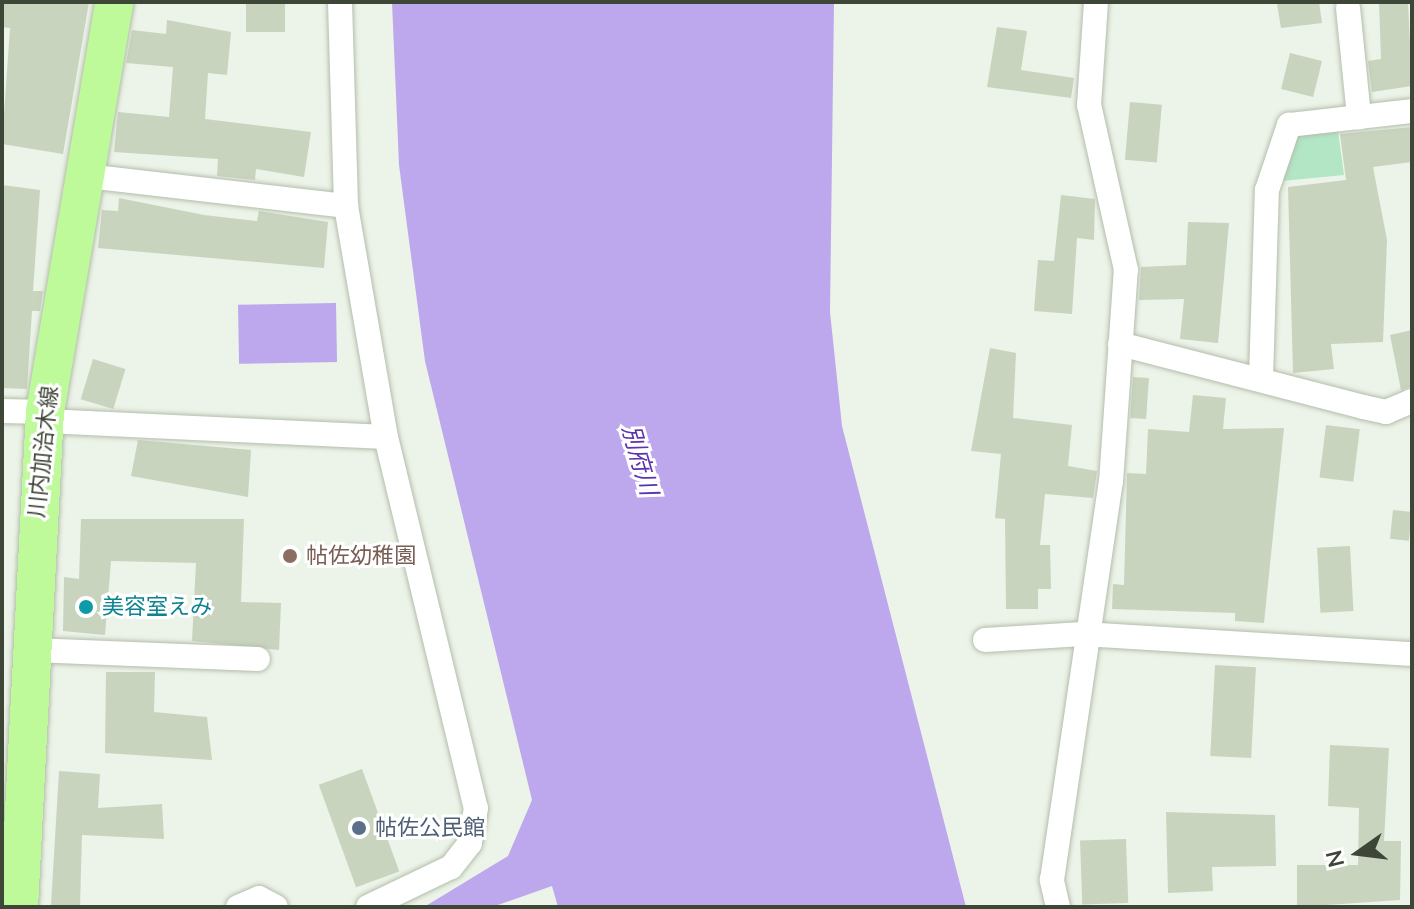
<!DOCTYPE html>
<meta charset="utf-8">
<style>
body{margin:0}
#map{position:relative;width:1414px;height:909px;overflow:hidden;background:#ecf3e8;font-family:Mulish,"Noto Sans JP",sans-serif}
div>[style]{position:absolute}
[style*='--x']{left:calc(var(--x)*1px);top:calc(var(--y)*1px);width:calc(var(--w)*1px);rotate:calc(var(--a)*1deg)}
.green>*{inset:0;background:#b2e6c5}
.water>*{inset:0;background:#bda7ed;transform-origin:0 0}
.building>*{inset:0;background:#c9d4be;transform-origin:0 0}
.roads{filter:drop-shadow(0 0 2px #b3beab) drop-shadow(0 0 2px #b3beab)}
.minor>*{height:24px;margin:-12px;padding:0 12px;transform-origin:12px;border-radius:12px;background:#fff}
.primary>*{height:38px;margin:-19px;padding:0 19px;transform-origin:19px;border-radius:19px;background:#befa9a}
.dots>*{width:22px;height:22px;translate:-50% -50%;box-sizing:border-box;border:4px solid #fff;border-radius:50%}
span{translate:-50% -50%;white-space:nowrap;text-align:center;line-height:1.15;-webkit-text-stroke:6px #fff;paint-order:stroke}
.street-label{font-size:22px;color:#3e4637}
.education-label{font-size:22px;color:#785e54}
.left{translate:0 -50%;text-align:left}
.culture-label{font-size:22px;color:#0d838f}
.service-label{font-size:22px;color:#4e5e75}
.water-label{font-size:24px;color:#5c34ad;font-style:italic}
.frame{position:absolute;inset:0;border:4px solid #3e4637;pointer-events:none}
.north{position:absolute;left:1318px;top:813px;width:80px;height:80px;-webkit-text-stroke:6px #fff;paint-order:stroke;rotate:256deg;font-size:22px;font-weight:700;line-height:32px;text-align:center;color:#3e4637}
.north::after{content:'';display:block;margin:auto;width:28px;height:36px;background:#3e4637;clip-path:polygon(50% 0,100% 100%,50% 72%,0 100%)}
</style>
<div id="map">
<div class="green">
<i style="clip-path:polygon(1337px 124px,1344px 175px,1282px 181px,1293px 131px)"></i>
</div>
<div class="water">
<i style="clip-path:polygon(392px 2px,834px 2px,830px 312px,842px 426px,966px 907px,558px 907px,552px 886px,492px 907px,424px 907px,508px 856px,532px 800px,425px 361px,399px 165px)"></i>
<i style="left:336px;top:303px;width:59px;height:98px;rotate:89deg"></i>
</div>
<div class="building">
<i style="clip-path:polygon(2px 2px,89px 2px,63px 154px,2px 144px,10px 28px,2px 27px)"></i>
<i style="left:246px;top:2px;width:39px;height:30px"></i>
<i style="clip-path:polygon(1319px 2px,1322px 23px,1281px 28px,1277px 4px)"></i>
<i style="clip-path:polygon(1379px 2px,1408px 2px,1412px 86px,1372px 92px,1368px 61px,1381px 59px)"></i>
<i style="clip-path:polygon(167px 20px,231px 32px,227px 75px,208px 73px,205px 119px,311px 132px,304px 177px,256px 169px,255px 180px,217px 176px,218px 159px,114px 152px,118px 112px,169px 117px,173px 67px,126px 63px,132px 30px,166px 34px)"></i>
<i style="clip-path:polygon(997px 27px,1027px 31px,1021px 70px,1074px 78px,1071px 98px,987px 87px)"></i>
<i style="left:1290px;top:53px;width:33px;height:37px;rotate:14deg"></i>
<i style="left:1130px;top:102px;width:32px;height:58px;rotate:5deg"></i>
<i style="clip-path:polygon(1412px 127px,1412px 162px,1373px 167px,1387px 240px,1383px 342px,1331px 344px,1334px 369px,1293px 373px,1288px 187px,1346px 180px,1340px 134px)"></i>
<i style="clip-path:polygon(2px 185px,40px 190px,33px 291px,43px 291px,40px 311px,32px 311px,27px 389px,2px 388px)"></i>
<i style="clip-path:polygon(1061px 195px,1095px 199px,1094px 240px,1077px 238px,1072px 314px,1034px 311px,1038px 260px,1054px 261px)"></i>
<i style="clip-path:polygon(119px 198px,204px 215px,257px 221px,259px 211px,328px 222px,324px 268px,98px 248px,102px 210px,118px 211px)"></i>
<i style="clip-path:polygon(1188px 222px,1229px 223px,1218px 343px,1180px 339px,1184px 299px,1139px 300px,1141px 267px,1186px 265px)"></i>
<i style="clip-path:polygon(1412px 330px,1412px 386px,1401px 390px,1390px 335px)"></i>
<i style="clip-path:polygon(990px 348px,1016px 353px,1013px 418px,1072px 425px,1068px 466px,1097px 471px,1093px 498px,1045px 494px,1040px 545px,1050px 545px,1051px 589px,1038px 589px,1038px 609px,1006px 609px,1005px 519px,995px 518px,1001px 454px,971px 451px)"></i>
<i style="left:93px;top:359px;width:34px;height:42px;rotate:17deg"></i>
<i style="left:1133px;top:377px;width:16px;height:41px;rotate:4deg"></i>
<i style="clip-path:polygon(1193px 395px,1226px 398px,1223px 429px,1284px 428px,1264px 623px,1235px 621px,1235px 613px,1112px 609px,1113px 584px,1124px 585px,1127px 473px,1146px 474px,1148px 429px,1189px 432px)"></i>
<i style="left:1326px;top:425px;width:34px;height:53px;rotate:7deg"></i>
<i style="clip-path:polygon(138px 440px,251px 450px,248px 497px,131px 476px)"></i>
<i style="left:1393px;top:510px;width:19px;height:29px;rotate:6deg"></i>
<i style="clip-path:polygon(81px 519px,244px 519px,241px 602px,281px 603px,279px 650px,192px 641px,196px 563px,111px 561px,105px 635px,63px 631px,64px 577px,79px 579px)"></i>
<i style="left:1350px;top:546px;width:65px;height:33px;rotate:87deg"></i>
<i style="left:1215px;top:665px;width:41px;height:91px;rotate:3deg"></i>
<i style="clip-path:polygon(106px 672px,155px 672px,154px 712px,207px 717px,212px 760px,105px 753px)"></i>
<i style="clip-path:polygon(1330px 745px,1389px 748px,1384px 841px,1401px 841px,1400px 900px,1297px 907px,1297px 865px,1358px 865px,1359px 808px,1328px 806px)"></i>
<i style="left:362px;top:769px;width:109px;height:46px;rotate:70deg"></i>
<i style="clip-path:polygon(59px 771px,100px 774px,98px 808px,162px 804px,164px 839px,82px 835px,80px 906px,51px 905px)"></i>
<i style="clip-path:polygon(1166px 812px,1275px 815px,1276px 866px,1212px 867px,1213px 891px,1168px 893px)"></i>
<i style="left:1126px;top:839px;width:64px;height:46px;rotate:88deg"></i>
</div>
<div class="roads">
<div class="minor">
<i style="--x:340;--y:2;--w:204;--a:88.3"></i>
<i style="--x:346;--y:206;--w:234;--a:80.2"></i>
<i style="--x:386;--y:437;--w:382;--a:76.4"></i>
<i style="--x:476;--y:808;--w:36;--a:100"></i>
<i style="--x:470;--y:843;--w:31;--a:128"></i>
<i style="--x:451;--y:867;--w:92;--a:154.3"></i>
<i style="--x:1348;--y:8;--w:110;--a:84.2"></i>
<i style="--x:87;--y:176;--w:261;--a:6.6"></i>
<i style="--x:1120;--y:344;--w:251;--a:14.5"></i>
<i style="--x:1363;--y:407;--w:24;--a:12"></i>
<i style="--x:1386;--y:412;--w:28;--a:-23"></i>
<i style="--x:1261;--y:378;--w:188;--a:-88.2"></i>
<i style="--x:1267;--y:190;--w:69;--a:-71.3"></i>
<i style="--x:1289;--y:125;--w:124;--a:-6.5"></i>
<i style="--x:2;--y:411;--w:43;--a:1.3"></i>
<i style="--x:45;--y:421;--w:341;--a:2.7"></i>
<i style="--x:985;--y:640;--w:98;--a:-3.5"></i>
<i style="--x:1083;--y:634;--w:330;--a:3.5"></i>
<i style="--x:32;--y:650;--w:226;--a:2.3"></i>
<i style="--x:238;--y:907;--w:23;--a:-23"></i>
<i style="--x:259;--y:898;--w:19;--a:28"></i>
<i style="--x:1058;--y:907;--w:28;--a:-103"></i>
<i style="--x:1052;--y:880;--w:402;--a:-81.6"></i>
<i style="--x:1111;--y:482;--w:213;--a:-86"></i>
<i style="--x:1126;--y:270;--w:169;--a:-102.6"></i>
<i style="--x:1089;--y:105;--w:103;--a:-86.1"></i>
</div>
<div class="primary">
<i style="--x:19;--y:907;--w:496;--a:-87"></i>
<i style="--x:45;--y:412;--w:416;--a:-80.4"></i>
</div>
</div>
<div class="dots">
<i style="left:290px;top:556px;background:#8d6e63"></i>
<i style="left:86px;top:607px;background:#0f9aa8"></i>
<i style="left:359px;top:828px;background:#5c6f8a"></i>
</div>
<div class="street-label">
<span style="left:43px;top:452px;rotate:-84deg">川内加治木線</span>
</div>
<div class="education-label">
<span class="left" style="left:306px;top:556px">帖佐幼稚園</span>
</div>
<div class="culture-label">
<span class="left" style="left:102px;top:607px">美容室えみ</span>
</div>
<div class="service-label">
<span class="left" style="left:375px;top:828px">帖佐公民館</span>
</div>
<div class="water-label">
<span style="left:640px;top:460px;rotate:74deg">別府川</span>
</div>
<div class="frame"></div>
<div class="north">N</div>
</div>
